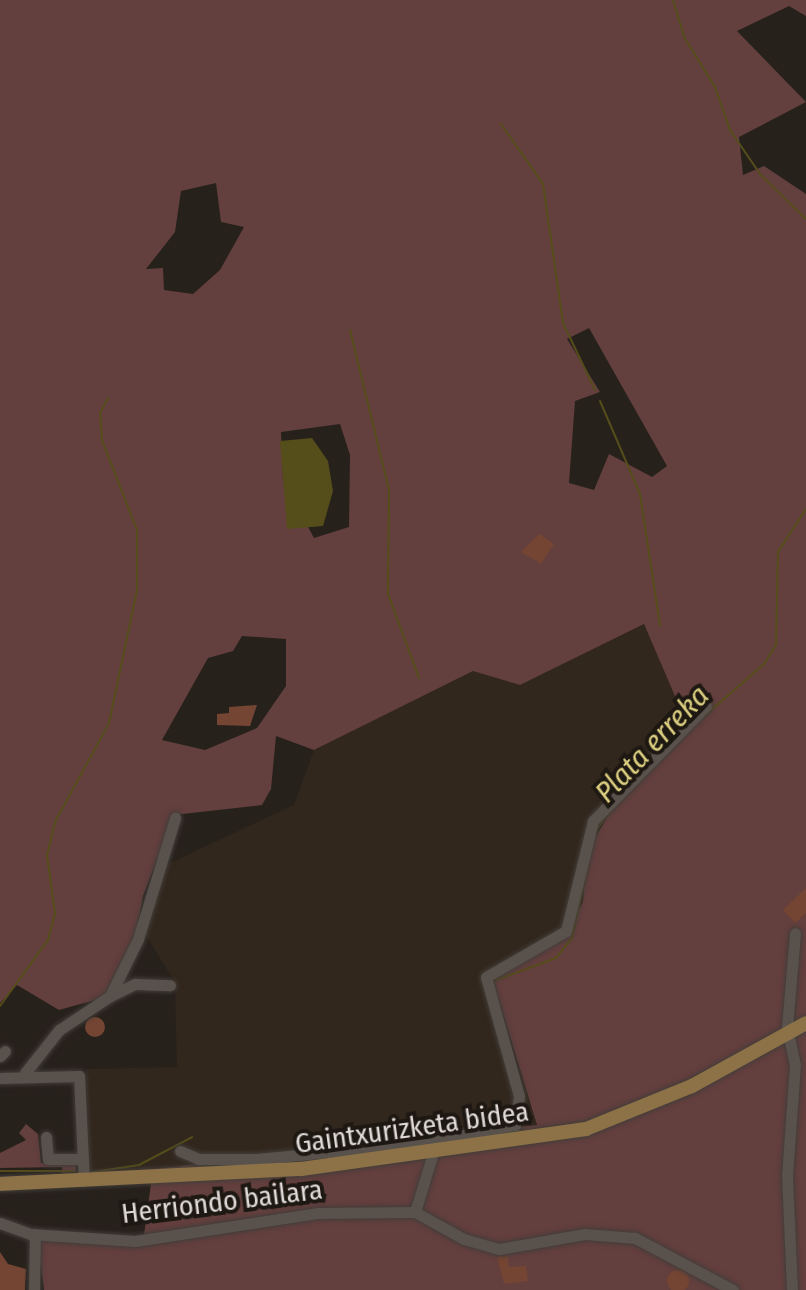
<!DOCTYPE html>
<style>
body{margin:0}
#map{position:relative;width:806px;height:1290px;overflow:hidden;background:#27211c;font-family:"Fira Sans Condensed",sans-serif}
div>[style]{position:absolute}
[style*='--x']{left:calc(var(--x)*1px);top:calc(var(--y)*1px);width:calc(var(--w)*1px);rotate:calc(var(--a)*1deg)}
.built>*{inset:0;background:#32271d}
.green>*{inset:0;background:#633f3e}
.water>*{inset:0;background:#554d1a}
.stream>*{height:2px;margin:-1px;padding:0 1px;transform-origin:1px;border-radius:1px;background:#554d1a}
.building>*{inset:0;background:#744533}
.round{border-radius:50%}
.roads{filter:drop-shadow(0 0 2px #423d39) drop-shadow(0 0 2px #423d39)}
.minor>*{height:11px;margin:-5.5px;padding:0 5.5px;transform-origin:5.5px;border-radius:5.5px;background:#59524c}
.major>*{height:14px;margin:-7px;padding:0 7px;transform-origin:7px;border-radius:7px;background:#8c7246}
span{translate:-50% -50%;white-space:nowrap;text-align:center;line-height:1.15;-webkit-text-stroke:8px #1e1813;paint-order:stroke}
.street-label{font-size:28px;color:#e0dbd8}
.water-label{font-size:30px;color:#dccf80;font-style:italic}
</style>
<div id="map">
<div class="built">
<i style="clip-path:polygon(644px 624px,691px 731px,622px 792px,586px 853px,583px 902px,567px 932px,490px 971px,537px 1125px,90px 1176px,86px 1069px,177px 1067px,175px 982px,143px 931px,168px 864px,294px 805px,314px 750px,473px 671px,520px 685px)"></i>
</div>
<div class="green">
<i style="clip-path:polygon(evenodd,0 0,806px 0,806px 16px,789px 6px,737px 31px,806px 102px,739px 137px,743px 175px,764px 166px,806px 194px,806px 1290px,44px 1290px,37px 1234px,143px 1242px,153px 1169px,537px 1125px,490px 971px,567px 932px,583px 902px,586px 853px,622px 792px,690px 731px,644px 624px,520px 685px,473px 671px,314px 750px,276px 736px,271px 789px,262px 805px,174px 815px,143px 896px,136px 936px,106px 997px,59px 1010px,17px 985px,0 1003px,0 0,216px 183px,221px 222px,244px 227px,220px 270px,193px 294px,164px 290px,163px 268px,146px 269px,175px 232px,181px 191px,216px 183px,0 0,589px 328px,667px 466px,652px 477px,609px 454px,594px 490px,569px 483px,575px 401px,600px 392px,567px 339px,589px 328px,0 0,340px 424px,350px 455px,349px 527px,314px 538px,283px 480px,281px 432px,340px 424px,0 0,242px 636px,286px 639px,286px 686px,257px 728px,205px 750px,162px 740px,208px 658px,233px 651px,242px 636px)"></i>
<i style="clip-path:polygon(26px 1124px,38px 1134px,41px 1163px,76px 1163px,76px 1172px,63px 1173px,62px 1167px,0 1168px,0 1153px,26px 1140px,19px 1133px)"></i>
</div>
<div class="water">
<i style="clip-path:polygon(312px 438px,328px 461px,333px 491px,323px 526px,287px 529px,280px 441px)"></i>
</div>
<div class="stream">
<i style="--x:673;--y:0;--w:39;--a:73"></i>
<i style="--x:684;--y:37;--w:59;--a:58.2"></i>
<i style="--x:715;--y:87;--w:46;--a:70.8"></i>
<i style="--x:730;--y:130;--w:53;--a:55.7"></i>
<i style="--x:760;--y:174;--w:64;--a:44.4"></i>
<i style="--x:501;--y:124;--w:73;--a:55"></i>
<i style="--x:543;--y:184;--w:140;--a:81.8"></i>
<i style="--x:563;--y:323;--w:74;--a:64.5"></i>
<i style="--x:350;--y:330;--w:165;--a:76.3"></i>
<i style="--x:389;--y:490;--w:104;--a:90.6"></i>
<i style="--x:388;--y:594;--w:90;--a:69.7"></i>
<i style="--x:600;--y:401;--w:101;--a:66.7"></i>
<i style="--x:640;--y:494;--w:133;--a:81.3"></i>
<i style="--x:701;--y:719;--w:84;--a:-41.1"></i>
<i style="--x:764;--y:664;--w:22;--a:-58"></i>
<i style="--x:776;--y:645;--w:93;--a:-88.8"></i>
<i style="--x:778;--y:552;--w:51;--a:-56.9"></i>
<i style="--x:631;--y:790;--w:62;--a:-45.7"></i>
<i style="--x:597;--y:829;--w:26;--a:-53"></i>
<i style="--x:494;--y:981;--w:66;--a:-20.4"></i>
<i style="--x:556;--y:958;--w:26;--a:-51"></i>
<i style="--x:572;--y:938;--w:102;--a:-77.6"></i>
<i style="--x:0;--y:1006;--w:82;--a:-54"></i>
<i style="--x:48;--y:940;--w:28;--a:-75"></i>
<i style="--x:55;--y:913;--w:59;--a:-97.9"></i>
<i style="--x:47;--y:855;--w:36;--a:-76"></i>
<i style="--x:56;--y:820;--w:111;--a:-61.3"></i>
<i style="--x:109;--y:723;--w:136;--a:-78.1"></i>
<i style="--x:137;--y:590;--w:60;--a:-90"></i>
<i style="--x:137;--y:530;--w:97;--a:-111.3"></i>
<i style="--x:102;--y:440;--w:27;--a:-94"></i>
<i style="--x:100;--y:413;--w:17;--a:-62"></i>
<i style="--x:0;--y:1171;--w:74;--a:0"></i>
<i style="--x:93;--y:1172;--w:47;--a:-8.7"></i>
<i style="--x:139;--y:1165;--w:60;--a:-27.8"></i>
</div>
<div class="building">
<i style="clip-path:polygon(539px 534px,554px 544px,541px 564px,521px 552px)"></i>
<i style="clip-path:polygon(257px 705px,250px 726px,217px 725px,217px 714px,229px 713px,229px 707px)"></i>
<i style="clip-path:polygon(806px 888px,806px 913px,795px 923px,783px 910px)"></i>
<i class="round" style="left:85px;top:1017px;width:20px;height:20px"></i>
<i style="clip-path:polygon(0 1252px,8px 1264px,26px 1269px,25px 1290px,0 1290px)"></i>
<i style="clip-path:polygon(508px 1256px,509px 1267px,526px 1266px,528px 1281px,504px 1284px,497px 1257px)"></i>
<i class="round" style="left:667px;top:1270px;width:22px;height:22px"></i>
</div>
<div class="roads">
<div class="minor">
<i style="--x:110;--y:996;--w:64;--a:-63.8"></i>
<i style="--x:138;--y:939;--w:127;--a:-73"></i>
<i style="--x:0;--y:1056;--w:7;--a:-45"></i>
<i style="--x:25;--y:1073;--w:55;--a:-51.7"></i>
<i style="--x:59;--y:1030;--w:61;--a:-33.7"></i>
<i style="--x:110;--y:996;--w:28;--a:-26"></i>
<i style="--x:135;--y:984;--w:35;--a:2"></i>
<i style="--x:0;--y:1078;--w:79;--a:-1.5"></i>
<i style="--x:79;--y:1076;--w:105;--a:87.3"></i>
<i style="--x:46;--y:1137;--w:22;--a:85"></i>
<i style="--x:48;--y:1159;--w:35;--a:0"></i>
<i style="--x:180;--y:1151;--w:21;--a:23"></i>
<i style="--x:199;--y:1159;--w:58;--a:0"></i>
<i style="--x:257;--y:1159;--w:168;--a:-5.5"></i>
<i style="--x:424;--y:1143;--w:93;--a:-11.2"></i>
<i style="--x:515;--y:1125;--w:29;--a:-82"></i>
<i style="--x:519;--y:1096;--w:123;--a:-105.5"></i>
<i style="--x:486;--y:977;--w:92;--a:-29.9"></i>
<i style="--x:566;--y:931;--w:113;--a:-76.2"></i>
<i style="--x:593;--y:821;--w:161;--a:-45.5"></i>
<i style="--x:433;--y:1153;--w:62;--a:107"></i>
<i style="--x:415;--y:1212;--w:56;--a:28.9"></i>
<i style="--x:464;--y:1239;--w:36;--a:16"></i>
<i style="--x:499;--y:1249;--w:87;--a:-9.9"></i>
<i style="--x:585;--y:1234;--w:50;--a:4.6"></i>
<i style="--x:635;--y:1238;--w:111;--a:28"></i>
<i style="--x:0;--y:1223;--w:32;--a:20"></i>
<i style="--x:30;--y:1234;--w:105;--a:3.8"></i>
<i style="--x:135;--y:1241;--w:184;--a:-8.7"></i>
<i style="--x:317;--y:1213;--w:98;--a:-0.6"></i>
<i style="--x:34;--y:1290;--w:56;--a:-89"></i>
<i style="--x:792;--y:1290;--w:114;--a:-92.5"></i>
<i style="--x:787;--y:1176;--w:111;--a:-85.9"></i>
<i style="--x:795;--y:1065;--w:39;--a:-102"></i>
<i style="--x:787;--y:1027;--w:94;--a:-85.1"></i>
</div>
<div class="major">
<i style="--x:0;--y:1184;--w:301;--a:-2.9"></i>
<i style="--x:301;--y:1169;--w:288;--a:-8"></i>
<i style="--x:586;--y:1129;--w:114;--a:-22.1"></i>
<i style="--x:692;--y:1086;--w:130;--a:-28.9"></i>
</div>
</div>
<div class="street-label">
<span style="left:412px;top:1128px;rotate:-8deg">Gaintxurizketa bidea</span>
<span style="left:222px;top:1202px;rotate:-7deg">Herriondo bailara</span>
</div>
<div class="water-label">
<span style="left:652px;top:744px;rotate:-46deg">Plata erreka</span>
</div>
</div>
